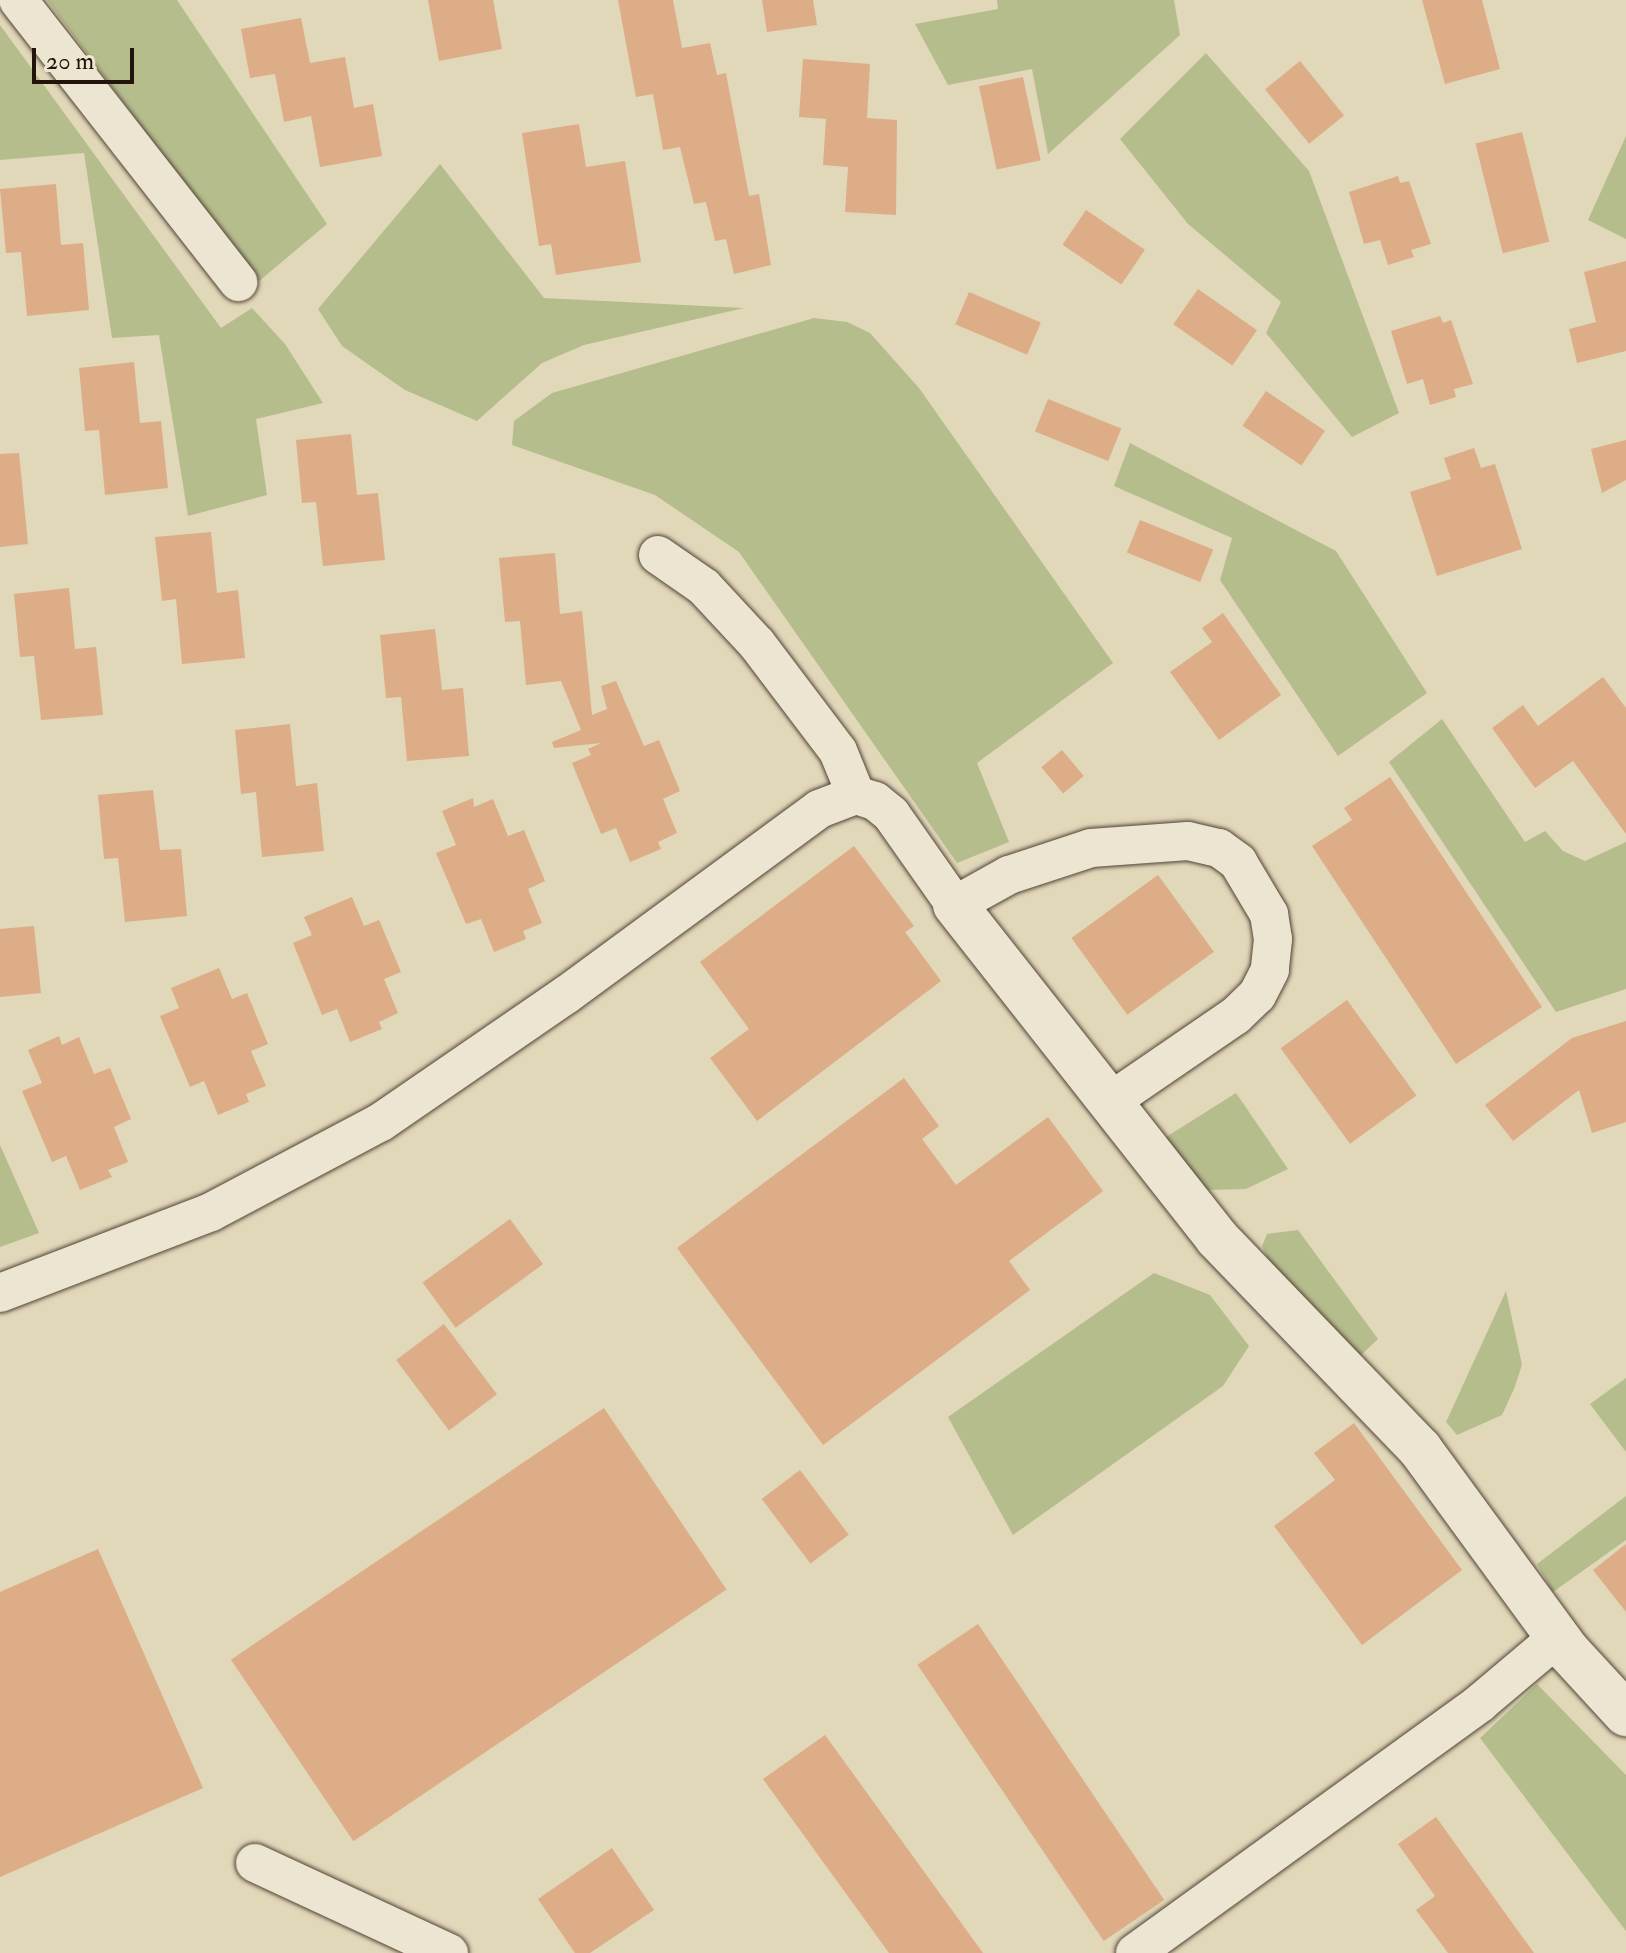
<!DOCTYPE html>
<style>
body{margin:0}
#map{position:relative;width:1626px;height:1953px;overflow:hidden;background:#e1d7b9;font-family:"IM FELL Double Pica",serif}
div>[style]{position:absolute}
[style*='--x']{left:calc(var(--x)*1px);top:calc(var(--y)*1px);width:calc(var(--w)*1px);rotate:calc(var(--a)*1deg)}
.green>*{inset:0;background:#b6bd8d}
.building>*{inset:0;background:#ddad87;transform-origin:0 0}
.roads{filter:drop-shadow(0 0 2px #524436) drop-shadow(0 0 2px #524436)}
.minor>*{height:38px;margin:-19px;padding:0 19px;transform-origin:19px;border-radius:19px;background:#ece5d2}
.tertiary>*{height:44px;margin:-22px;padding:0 22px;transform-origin:22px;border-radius:22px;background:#ece5d2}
span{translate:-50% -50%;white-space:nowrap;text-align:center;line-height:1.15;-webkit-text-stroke:6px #ece5d2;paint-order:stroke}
.scale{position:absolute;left:32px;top:48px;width:102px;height:36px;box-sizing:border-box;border:4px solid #22130b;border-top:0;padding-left:10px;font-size:24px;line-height:28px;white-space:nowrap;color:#22130b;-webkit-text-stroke:6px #ece5d2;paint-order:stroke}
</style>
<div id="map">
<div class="green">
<i style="clip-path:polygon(47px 0,177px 0,327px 224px,258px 282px)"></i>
<i style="clip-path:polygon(997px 0,1174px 0,1180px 35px,1048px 154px,1032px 69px,948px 85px,915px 24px,998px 9px)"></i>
<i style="clip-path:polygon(0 25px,221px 328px,252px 308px,285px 344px,323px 403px,256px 419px,267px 495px,188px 516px,159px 335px,112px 338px,84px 153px,0 160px)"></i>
<i style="clip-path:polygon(1206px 53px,1309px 171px,1399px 413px,1352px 437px,1266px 333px,1281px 302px,1188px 224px,1120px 139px)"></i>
<i style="clip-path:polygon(1626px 136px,1626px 239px,1588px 220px)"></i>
<i style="clip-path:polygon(440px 164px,544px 298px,744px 308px,584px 345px,542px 363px,477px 421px,405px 390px,342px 346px,318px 309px)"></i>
<i style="clip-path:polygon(814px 318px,847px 322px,870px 333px,919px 388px,1113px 663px,977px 763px,1009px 842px,957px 863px,739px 552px,655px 495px,512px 445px,514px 421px,552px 393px)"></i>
<i style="clip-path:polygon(1130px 443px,1336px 551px,1427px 693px,1338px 756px,1220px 580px,1232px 538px,1114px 486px)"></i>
<i style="clip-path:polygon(1442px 719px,1525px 842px,1545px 831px,1563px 851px,1585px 861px,1626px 842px,1626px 989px,1556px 1012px,1389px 762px)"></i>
<i style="clip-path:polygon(1236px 1093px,1288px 1169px,1246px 1189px,1206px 1190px,1163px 1139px)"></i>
<i style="clip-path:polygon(0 1145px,39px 1233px,0 1247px)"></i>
<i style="clip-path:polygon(1298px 1230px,1378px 1339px,1359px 1357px,1274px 1271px,1262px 1246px,1267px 1234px)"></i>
<i style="clip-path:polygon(1154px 1273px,1210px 1295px,1249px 1346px,1223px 1386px,1013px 1535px,948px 1417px)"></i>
<i style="clip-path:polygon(1506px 1291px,1522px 1365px,1514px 1389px,1502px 1415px,1457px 1435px,1446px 1422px)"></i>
<i style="clip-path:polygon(1626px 1378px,1626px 1452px,1590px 1404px)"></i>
<i style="clip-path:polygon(1626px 1496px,1626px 1540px,1553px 1592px,1537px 1564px)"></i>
<i style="clip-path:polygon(1537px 1684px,1626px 1775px,1626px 1931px,1480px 1738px)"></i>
</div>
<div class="building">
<i style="clip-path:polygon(428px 0,493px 0,502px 49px,439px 61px)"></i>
<i style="clip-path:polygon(618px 0,673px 0,682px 48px,710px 43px,717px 75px,726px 73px,749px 196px,759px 194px,771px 265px,734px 274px,726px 239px,715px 241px,706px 202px,694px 204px,680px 147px,663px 150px,653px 94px,636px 97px)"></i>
<i style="clip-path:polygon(762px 0,813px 0,817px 25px,767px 32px)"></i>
<i style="clip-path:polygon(1422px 0,1482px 0,1500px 69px,1445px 84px)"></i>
<i style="clip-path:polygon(301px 18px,310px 63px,345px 57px,354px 108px,373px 104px,382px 156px,320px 167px,311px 116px,284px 122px,275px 74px,250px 78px,241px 29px)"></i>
<i style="clip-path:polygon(803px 59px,870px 64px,867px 118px,897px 120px,896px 215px,845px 212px,848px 167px,823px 165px,826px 119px,799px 117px)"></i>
<i style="left:1300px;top:61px;width:70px;height:45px;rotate:51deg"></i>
<i style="left:1023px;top:77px;width:85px;height:45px;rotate:78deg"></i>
<i style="clip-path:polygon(579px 124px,586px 167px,625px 161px,641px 262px,556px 275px,551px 244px,539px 246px,522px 133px)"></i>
<i style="left:1522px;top:132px;width:113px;height:48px;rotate:76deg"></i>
<i style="clip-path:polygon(1398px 176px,1400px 183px,1409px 181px,1431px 244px,1411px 250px,1414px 257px,1388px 265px,1380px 240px,1364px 244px,1349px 192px)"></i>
<i style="clip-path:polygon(56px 184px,61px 245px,83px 243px,89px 310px,27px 316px,21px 252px,6px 253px,0 189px)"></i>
<i style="left:1086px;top:210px;width:71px;height:42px;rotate:34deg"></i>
<i style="clip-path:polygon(1626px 261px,1626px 351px,1577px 363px,1569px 329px,1596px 322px,1584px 272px)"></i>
<i style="left:1198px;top:289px;width:72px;height:43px;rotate:35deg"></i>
<i style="left:969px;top:292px;width:78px;height:35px;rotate:23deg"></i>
<i style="clip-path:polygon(1440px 316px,1443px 323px,1451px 320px,1473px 384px,1454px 389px,1456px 397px,1430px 405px,1423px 379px,1407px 384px,1391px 331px)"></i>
<i style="clip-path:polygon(134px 362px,140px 423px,161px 421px,168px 488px,105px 495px,99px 430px,85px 431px,79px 368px)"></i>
<i style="left:1266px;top:391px;width:71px;height:42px;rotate:34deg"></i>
<i style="left:1048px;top:399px;width:79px;height:35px;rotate:22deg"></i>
<i style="clip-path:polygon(351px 434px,357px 495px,378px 493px,385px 560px,323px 566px,316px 502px,302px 503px,296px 440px)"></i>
<i style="clip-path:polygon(1626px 440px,1626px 480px,1602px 493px,1591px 449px)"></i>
<i style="clip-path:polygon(1474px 448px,1481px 468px,1495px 464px,1522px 549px,1437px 576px,1410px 492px,1451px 479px,1444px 458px)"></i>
<i style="clip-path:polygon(19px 453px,28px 544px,0 547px,0 454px)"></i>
<i style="left:1140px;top:520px;width:79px;height:35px;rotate:22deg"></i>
<i style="clip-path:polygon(211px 532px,217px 593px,238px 590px,245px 658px,182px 664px,176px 599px,162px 601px,155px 537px)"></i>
<i style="clip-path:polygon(555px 553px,560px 614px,582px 611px,592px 715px,607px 709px,601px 686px,616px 681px,644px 746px,659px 740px,680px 791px,663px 799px,677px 833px,658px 842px,661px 849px,630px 862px,616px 828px,601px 834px,572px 763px,591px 755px,588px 749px,601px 743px,554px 748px,552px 742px,581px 730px,561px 681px,526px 685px,520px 621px,505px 622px,499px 558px)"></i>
<i style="clip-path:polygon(69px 588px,75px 649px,96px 647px,103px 715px,41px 720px,34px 656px,20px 657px,14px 594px)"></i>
<i style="clip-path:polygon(1223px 613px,1281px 695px,1219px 740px,1170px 672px,1212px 642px,1202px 628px)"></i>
<i style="clip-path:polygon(435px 629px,442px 690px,463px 688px,469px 756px,407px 761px,401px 697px,386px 698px,380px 635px)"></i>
<i style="clip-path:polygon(1603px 677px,1626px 708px,1626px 834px,1573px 761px,1535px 788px,1492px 728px,1523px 705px,1538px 726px)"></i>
<i style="clip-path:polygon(290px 724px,296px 786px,317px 783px,324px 851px,262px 857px,256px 792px,241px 794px,235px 730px)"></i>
<i style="left:1062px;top:750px;width:34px;height:27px;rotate:50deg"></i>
<i style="clip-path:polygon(1390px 777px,1542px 1007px,1456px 1064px,1312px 846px,1352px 820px,1344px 808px)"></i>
<i style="clip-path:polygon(153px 790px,160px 850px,181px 849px,187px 916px,125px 922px,118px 858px,104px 859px,98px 795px)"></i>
<i style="clip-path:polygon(473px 798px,474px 807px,493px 799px,508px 836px,524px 830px,545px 881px,528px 889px,542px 923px,523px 931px,526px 939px,494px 952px,481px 919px,466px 924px,436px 853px,456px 845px,442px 811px)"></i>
<i style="clip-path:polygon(854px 846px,914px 926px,905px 932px,941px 981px,757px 1121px,710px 1058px,749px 1029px,700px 962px)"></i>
<i style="left:1158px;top:875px;width:95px;height:107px;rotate:54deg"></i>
<i style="clip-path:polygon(352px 897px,364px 926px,379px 920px,401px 972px,384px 979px,398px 1013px,379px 1022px,382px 1029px,350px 1042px,337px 1009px,322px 1015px,293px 943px,312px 935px,304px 917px)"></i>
<i style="clip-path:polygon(34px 926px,41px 993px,0 997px,0 929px)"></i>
<i style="clip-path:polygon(219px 968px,232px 999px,247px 993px,268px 1044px,251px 1051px,266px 1086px,246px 1094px,249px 1102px,218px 1115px,204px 1081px,190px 1087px,160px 1016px,179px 1008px,171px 988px)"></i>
<i style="left:1347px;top:1000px;width:118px;height:82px;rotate:54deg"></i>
<i style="clip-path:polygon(1626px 1021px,1626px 1122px,1592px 1133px,1579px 1090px,1513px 1141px,1485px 1105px,1572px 1038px)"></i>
<i style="clip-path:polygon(59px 1036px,62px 1045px,79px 1037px,94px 1074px,110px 1068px,131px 1119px,114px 1127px,128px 1162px,108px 1170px,112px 1177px,80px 1190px,66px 1156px,52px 1162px,22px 1091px,42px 1083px,28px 1050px)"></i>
<i style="clip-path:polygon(904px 1078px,939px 1126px,922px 1139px,956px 1185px,1048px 1117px,1103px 1191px,1009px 1261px,1030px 1290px,823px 1445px,677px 1248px)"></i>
<i style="left:510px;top:1219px;width:56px;height:108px;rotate:54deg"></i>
<i style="left:444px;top:1324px;width:88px;height:60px;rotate:53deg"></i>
<i style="left:604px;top:1408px;width:219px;height:450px;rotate:56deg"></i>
<i style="clip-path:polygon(1354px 1423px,1462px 1570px,1362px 1645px,1274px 1526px,1335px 1480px,1314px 1453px)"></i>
<i style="left:800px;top:1470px;width:81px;height:48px;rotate:53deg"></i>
<i style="clip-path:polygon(1626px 1544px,1626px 1612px,1593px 1570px)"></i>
<i style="clip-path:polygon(98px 1549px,203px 1788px,0 1877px,0 1592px)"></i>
<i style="left:978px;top:1624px;width:333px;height:73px;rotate:56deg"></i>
<i style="clip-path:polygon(825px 1735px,983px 1953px,889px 1953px,763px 1779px)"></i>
<i style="clip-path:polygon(1436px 1817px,1534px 1953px,1448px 1953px,1416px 1910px,1435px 1896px,1398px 1844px)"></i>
<i style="clip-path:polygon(612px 1848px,654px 1910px,590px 1953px,575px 1953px,538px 1899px)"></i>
</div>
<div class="roads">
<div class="minor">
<i style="--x:18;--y:0;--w:358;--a:52"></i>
<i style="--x:658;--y:555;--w:56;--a:34.8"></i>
<i style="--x:704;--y:587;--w:78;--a:47.1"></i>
<i style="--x:757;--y:644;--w:134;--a:52.9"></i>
<i style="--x:838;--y:751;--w:48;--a:67.8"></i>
<i style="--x:0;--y:1293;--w:226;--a:-21"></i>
<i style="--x:211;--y:1212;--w:192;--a:-27.9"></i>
<i style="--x:381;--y:1122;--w:224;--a:-34.5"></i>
<i style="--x:566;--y:995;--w:314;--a:-36.3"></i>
<i style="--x:819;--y:809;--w:40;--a:-21"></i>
<i style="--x:856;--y:795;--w:20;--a:18"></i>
<i style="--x:875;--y:801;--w:21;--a:39"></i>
<i style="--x:891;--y:814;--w:111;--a:54.9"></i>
<i style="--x:955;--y:905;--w:62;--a:-29.1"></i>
<i style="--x:1009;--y:875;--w:86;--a:-18.2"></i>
<i style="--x:1091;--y:848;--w:97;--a:-4.1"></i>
<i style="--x:1188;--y:841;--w:32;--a:13"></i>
<i style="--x:1219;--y:848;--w:24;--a:36"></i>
<i style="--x:1238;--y:862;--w:61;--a:59.2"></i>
<i style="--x:1269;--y:914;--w:25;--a:81"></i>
<i style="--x:1273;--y:939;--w:31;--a:96"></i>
<i style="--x:1270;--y:970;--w:28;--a:117"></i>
<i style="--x:1257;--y:995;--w:30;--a:136"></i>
<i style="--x:1235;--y:1016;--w:154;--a:145.6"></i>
<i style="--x:255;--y:1863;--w:214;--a:24.9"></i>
<i style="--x:1135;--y:1953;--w:426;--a:-35.9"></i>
<i style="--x:1480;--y:1703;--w:102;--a:-40.2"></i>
</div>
<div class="tertiary">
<i style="--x:955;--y:905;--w:424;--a:51.8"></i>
<i style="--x:1217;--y:1238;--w:293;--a:46.1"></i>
<i style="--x:1420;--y:1449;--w:250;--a:53.8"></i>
<i style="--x:1568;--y:1651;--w:86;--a:47.4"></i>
</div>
</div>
<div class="scale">20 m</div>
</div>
